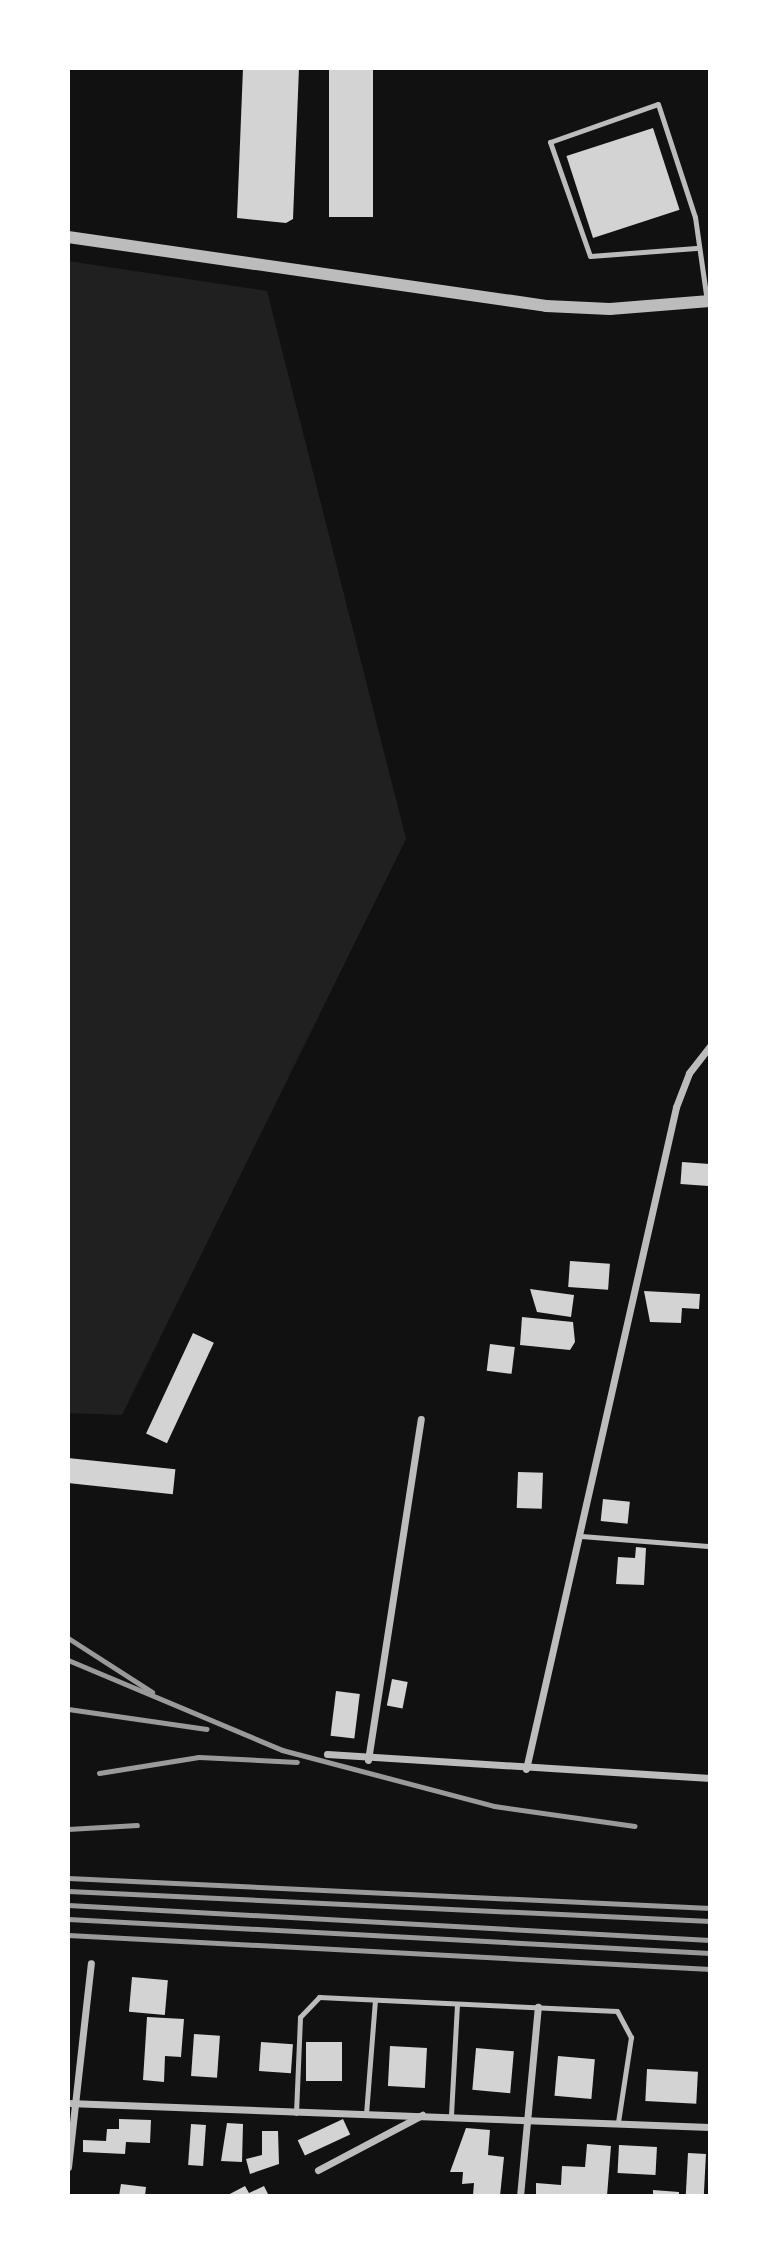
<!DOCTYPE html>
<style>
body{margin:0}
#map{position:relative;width:778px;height:2264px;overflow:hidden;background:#111;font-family:Commissioner,sans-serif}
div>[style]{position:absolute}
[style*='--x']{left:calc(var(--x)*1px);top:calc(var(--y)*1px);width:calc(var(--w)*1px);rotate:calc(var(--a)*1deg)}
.green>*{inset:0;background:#202020}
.building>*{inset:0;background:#d3d3d3;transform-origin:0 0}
.service>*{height:5px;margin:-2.5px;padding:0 2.5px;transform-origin:2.5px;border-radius:2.5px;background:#bcbcbc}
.minor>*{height:7px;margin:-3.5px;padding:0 3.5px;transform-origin:3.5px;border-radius:3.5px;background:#bcbcbc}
.tertiary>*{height:12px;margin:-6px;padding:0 6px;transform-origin:6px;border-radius:6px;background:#bcbcbc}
.rail>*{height:5px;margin:-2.5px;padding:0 2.5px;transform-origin:2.5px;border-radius:2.5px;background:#9a9a9a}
span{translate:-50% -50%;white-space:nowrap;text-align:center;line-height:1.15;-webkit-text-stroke:5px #fff;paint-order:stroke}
.frame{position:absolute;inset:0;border:70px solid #fff;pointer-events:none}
</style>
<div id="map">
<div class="green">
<i style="clip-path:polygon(68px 261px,267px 291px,406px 839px,122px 1415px,68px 1413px)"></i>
</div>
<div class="building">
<i style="clip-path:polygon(243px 68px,299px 68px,293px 219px,286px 223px,237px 218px)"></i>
<i style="left:329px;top:68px;width:44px;height:149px"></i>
<i style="left:653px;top:128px;width:86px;height:91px;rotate:72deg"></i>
<i style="left:682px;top:1162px;width:28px;height:22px;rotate:4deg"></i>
<i style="left:570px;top:1261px;width:40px;height:26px;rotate:4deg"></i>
<i style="clip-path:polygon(530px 1289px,574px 1295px,571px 1317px,537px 1312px)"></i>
<i style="clip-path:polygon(644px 1291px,700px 1294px,699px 1309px,682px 1308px,681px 1323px,650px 1322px)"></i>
<i style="clip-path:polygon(522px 1317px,573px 1322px,575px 1342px,570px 1350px,520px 1345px)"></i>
<i style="left:193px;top:1333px;width:23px;height:111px;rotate:25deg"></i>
<i style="left:490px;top:1344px;width:25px;height:27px;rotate:7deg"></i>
<i style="left:68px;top:1458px;width:108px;height:25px;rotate:6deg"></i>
<i style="left:518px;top:1472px;width:25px;height:36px;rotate:2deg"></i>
<i style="left:603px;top:1499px;width:27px;height:22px;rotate:6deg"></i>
<i style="clip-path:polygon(636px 1547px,646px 1548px,644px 1585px,616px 1584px,618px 1557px,635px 1558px)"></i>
<i style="left:392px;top:1679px;width:16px;height:27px;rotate:11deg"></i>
<i style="left:336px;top:1691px;width:24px;height:45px;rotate:7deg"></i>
<i style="left:132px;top:1977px;width:36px;height:35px;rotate:5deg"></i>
<i style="clip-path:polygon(147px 2017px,184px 2019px,181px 2057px,165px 2056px,164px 2082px,143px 2080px)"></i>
<i style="left:194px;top:2034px;width:26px;height:42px;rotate:4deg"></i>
<i style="left:261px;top:2042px;width:32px;height:29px;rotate:4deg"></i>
<i style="left:306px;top:2042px;width:36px;height:39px"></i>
<i style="left:390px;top:2046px;width:37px;height:40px;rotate:3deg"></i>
<i style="left:476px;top:2048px;width:38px;height:42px;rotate:5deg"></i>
<i style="left:558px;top:2056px;width:37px;height:40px;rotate:5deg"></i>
<i style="left:647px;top:2069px;width:51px;height:32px;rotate:3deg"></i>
<i style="clip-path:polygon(119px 2119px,151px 2120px,150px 2143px,126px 2142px,125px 2154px,83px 2152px,83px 2140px,106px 2141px,107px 2129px,119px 2129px)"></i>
<i style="left:343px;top:2119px;width:17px;height:50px;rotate:65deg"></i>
<i style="clip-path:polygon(227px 2123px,243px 2124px,242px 2162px,221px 2161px)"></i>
<i style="left:191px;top:2124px;width:15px;height:41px;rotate:4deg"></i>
<i style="clip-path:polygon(466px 2128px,490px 2130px,488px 2155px,504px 2157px,500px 2196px,473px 2195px,474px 2183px,462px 2184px,463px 2172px,450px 2172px)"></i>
<i style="clip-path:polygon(262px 2131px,278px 2131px,279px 2164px,250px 2174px,246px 2159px,262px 2155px)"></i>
<i style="clip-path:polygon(587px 2144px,611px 2146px,607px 2196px,536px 2194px,536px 2183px,561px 2185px,562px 2166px,585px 2167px)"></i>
<i style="left:619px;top:2145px;width:38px;height:28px;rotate:3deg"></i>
<i style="left:688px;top:2153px;width:18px;height:43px;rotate:3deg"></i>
<i style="clip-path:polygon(121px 2184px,146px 2187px,145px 2196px,119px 2196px)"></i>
<i style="clip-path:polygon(245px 2186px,249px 2193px,264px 2186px,269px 2196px,226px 2196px)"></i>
<i style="clip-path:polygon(653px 2190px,679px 2192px,679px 2196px,653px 2196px)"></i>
</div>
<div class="service">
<i style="--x:696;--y:248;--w:106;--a:175.7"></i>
<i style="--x:590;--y:256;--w:121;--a:-109.3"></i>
<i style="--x:550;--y:142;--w:114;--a:-19.4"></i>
<i style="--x:658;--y:104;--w:119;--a:71.9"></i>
<i style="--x:695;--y:217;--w:85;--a:81.9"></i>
<i style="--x:581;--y:1536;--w:127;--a:4.5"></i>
<i style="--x:296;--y:2113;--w:96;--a:-87.6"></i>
<i style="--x:300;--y:2017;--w:28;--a:-46"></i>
<i style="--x:319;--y:1997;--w:298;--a:2.7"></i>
<i style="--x:617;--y:2011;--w:30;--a:62"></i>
<i style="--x:631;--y:2037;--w:86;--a:98.7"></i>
<i style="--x:366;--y:2114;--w:114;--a:-85.5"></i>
<i style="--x:451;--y:2115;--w:111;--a:-86.9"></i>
</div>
<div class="minor">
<i style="--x:327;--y:1754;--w:384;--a:3.6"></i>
<i style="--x:368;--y:1760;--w:345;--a:-81.2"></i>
<i style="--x:526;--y:1769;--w:679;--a:-77.23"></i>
<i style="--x:676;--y:1107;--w:36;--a:-69"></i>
<i style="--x:689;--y:1073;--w:34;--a:-52"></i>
<i style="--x:68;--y:2103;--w:642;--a:2.14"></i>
<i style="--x:68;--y:2167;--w:205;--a:-83.6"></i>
<i style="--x:318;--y:2170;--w:118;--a:-27.9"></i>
<i style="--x:520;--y:2196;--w:190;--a:-84.6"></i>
</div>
<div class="tertiary">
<i style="--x:68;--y:237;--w:483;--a:8.2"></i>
<i style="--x:546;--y:306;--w:64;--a:2.7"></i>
<i style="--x:610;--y:309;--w:100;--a:-4.6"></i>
</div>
<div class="rail">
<i style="--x:68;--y:1638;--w:100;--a:32.7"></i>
<i style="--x:68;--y:1660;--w:232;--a:22.8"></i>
<i style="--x:282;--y:1750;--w:219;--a:14.8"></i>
<i style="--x:494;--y:1806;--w:142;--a:8.1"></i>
<i style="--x:68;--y:1709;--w:140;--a:8.2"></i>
<i style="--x:99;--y:1773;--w:101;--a:-9.1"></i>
<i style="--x:199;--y:1757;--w:98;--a:2.9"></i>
<i style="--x:68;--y:1829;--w:69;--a:-3.3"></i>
<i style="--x:68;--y:1878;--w:643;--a:2.68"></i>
<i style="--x:68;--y:1891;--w:643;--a:2.68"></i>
<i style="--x:68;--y:1905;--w:643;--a:3.12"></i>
<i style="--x:68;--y:1919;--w:643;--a:3.03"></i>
<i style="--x:68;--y:1935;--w:643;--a:3.03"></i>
</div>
<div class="frame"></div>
</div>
